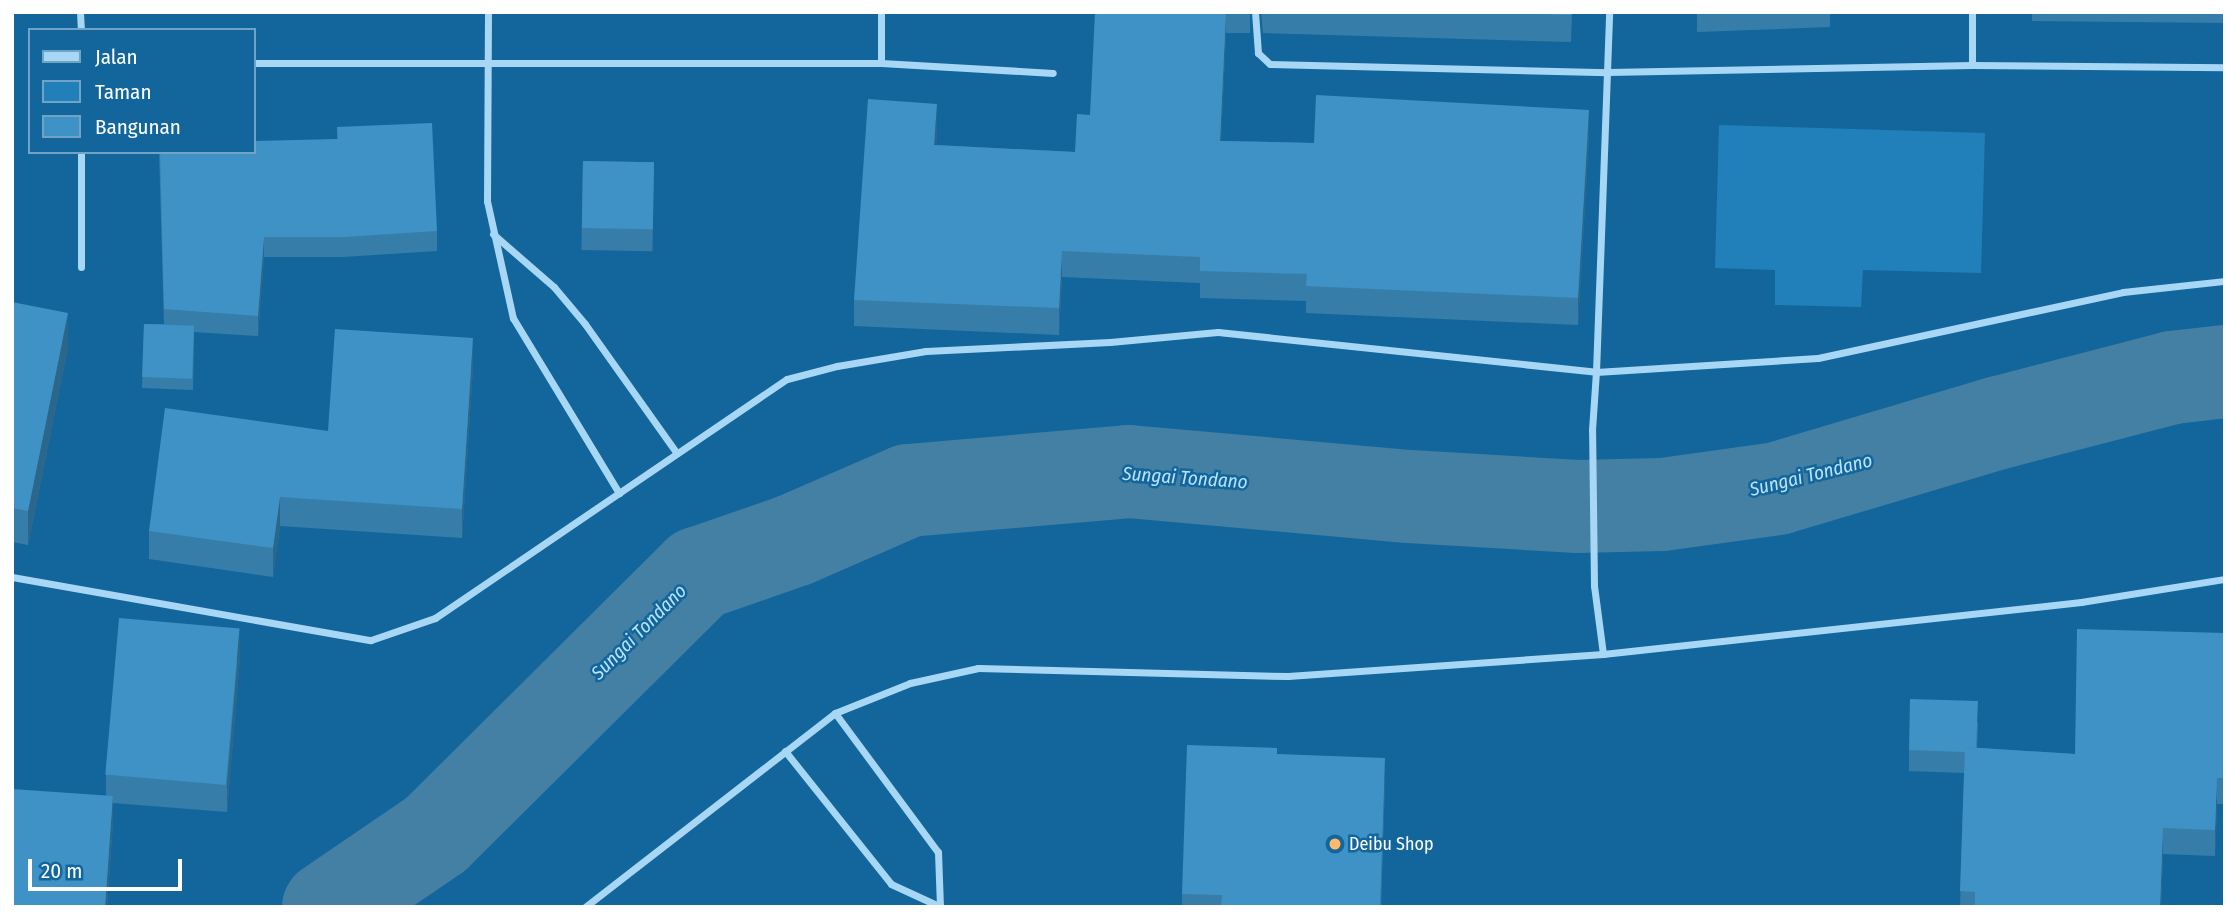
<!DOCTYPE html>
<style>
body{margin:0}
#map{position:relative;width:2237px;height:919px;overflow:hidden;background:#12669c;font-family:"Fira Sans Condensed",sans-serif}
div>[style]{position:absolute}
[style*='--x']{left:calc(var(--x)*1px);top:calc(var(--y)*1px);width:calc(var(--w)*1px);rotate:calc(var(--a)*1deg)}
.green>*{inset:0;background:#2180b9}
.river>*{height:93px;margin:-46.5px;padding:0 46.5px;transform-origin:46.5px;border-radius:46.5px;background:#447fa4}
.street>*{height:7px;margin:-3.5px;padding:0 3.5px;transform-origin:3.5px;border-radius:3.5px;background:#a7d7f4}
.wall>*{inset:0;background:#367ea9;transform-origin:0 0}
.shaded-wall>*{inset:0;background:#2c668a}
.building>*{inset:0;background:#3f92c5;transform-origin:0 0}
.dots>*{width:19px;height:19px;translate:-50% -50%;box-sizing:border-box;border:4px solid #12669c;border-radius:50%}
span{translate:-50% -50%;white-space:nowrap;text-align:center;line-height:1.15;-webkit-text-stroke:5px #12669c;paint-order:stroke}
.poi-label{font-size:18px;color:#fff}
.left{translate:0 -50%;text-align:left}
.water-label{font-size:19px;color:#bce3fa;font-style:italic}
.frame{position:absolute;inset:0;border:14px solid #fff;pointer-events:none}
.legend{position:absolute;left:28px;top:28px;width:228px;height:126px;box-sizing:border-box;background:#12669c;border:2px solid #71a3c4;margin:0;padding:9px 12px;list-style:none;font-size:21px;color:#fff}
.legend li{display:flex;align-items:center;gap:14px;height:35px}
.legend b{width:35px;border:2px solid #71a3c4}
.scale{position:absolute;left:28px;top:859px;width:154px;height:32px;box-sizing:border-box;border:4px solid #fff;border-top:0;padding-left:9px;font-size:21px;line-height:24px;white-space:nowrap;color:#fff;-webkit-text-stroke:5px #12669c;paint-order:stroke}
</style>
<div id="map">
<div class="green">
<i style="clip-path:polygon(1719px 125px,1985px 133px,1981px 273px,1863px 270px,1861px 307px,1775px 305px,1775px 270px,1715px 268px)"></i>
</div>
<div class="river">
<i style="--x:328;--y:907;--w:130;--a:-34.3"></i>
<i style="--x:435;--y:834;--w:371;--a:-44.8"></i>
<i style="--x:698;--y:573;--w:101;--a:-19.2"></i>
<i style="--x:793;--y:540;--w:125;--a:-23.5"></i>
<i style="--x:908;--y:490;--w:221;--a:-4.9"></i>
<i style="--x:1128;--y:471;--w:282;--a:5.1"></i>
<i style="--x:1409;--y:496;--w:168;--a:3.4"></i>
<i style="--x:1577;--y:506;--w:85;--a:-1.3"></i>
<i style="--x:1662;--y:504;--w:116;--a:-7.9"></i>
<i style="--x:1777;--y:488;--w:232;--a:-16.6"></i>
<i style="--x:1999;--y:422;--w:179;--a:-14.6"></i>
<i style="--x:2172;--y:377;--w:53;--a:-6.5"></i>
</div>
<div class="street">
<i style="--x:80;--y:12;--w:18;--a:87"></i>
<i style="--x:488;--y:12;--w:189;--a:90.3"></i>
<i style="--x:487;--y:201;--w:120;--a:77.5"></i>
<i style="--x:513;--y:318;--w:205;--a:58.8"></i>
<i style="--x:1255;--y:12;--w:41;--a:85.8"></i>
<i style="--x:1258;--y:53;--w:16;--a:43"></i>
<i style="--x:1270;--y:64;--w:338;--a:1.4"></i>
<i style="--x:1608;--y:72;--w:364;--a:-1.1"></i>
<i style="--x:1972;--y:65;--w:253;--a:0.5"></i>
<i style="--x:254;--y:63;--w:627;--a:0"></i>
<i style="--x:881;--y:63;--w:172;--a:3.3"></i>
<i style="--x:881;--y:63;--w:51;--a:-90"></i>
<i style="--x:1972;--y:65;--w:53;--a:-90"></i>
<i style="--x:493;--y:234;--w:81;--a:41"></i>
<i style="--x:554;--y:287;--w:48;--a:50"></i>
<i style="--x:585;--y:324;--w:157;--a:54.6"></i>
<i style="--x:81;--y:267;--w:115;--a:-90"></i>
<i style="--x:12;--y:577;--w:364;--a:10"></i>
<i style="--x:371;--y:640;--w:68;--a:-19"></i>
<i style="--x:435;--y:618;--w:425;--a:-34.2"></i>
<i style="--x:787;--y:379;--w:52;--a:-14.6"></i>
<i style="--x:837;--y:366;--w:90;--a:-9.6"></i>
<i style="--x:926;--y:351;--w:184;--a:-2.8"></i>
<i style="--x:1110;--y:342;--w:108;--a:-5.3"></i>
<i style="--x:1218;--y:332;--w:380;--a:6"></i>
<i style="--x:1596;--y:372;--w:360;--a:-87.9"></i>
<i style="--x:1603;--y:654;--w:69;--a:-97.5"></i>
<i style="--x:1594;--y:586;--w:156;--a:-90.7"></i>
<i style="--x:1592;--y:430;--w:58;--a:-86.1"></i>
<i style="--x:1596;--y:372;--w:222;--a:-3.6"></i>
<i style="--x:1818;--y:358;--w:312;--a:-12.2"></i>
<i style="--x:2123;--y:292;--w:103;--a:-6.2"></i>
<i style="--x:835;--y:713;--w:173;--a:53.5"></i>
<i style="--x:938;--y:852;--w:54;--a:87.9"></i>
<i style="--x:785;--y:751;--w:170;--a:51.4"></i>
<i style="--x:891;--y:884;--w:55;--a:24.7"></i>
<i style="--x:585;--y:907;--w:316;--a:-37.8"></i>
<i style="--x:835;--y:713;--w:81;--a:-21.8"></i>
<i style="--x:910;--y:683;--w:70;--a:-12.4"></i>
<i style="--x:978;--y:668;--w:310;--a:1.5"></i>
<i style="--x:1288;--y:676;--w:316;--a:-4"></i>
<i style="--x:1603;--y:654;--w:481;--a:-6.2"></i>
<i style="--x:2081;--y:602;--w:146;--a:-9.1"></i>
</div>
<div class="wall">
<i style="clip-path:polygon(1116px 12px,1250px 12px,1250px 33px,1226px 33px,1221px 141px,1314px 143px,1589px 136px,1578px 325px,1306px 313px,1306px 301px,1200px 298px,1200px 283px,1062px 277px,1059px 335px,854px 326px,854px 300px,937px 131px,936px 145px,1075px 152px,1090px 115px)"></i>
<i style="clip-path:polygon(1261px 12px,1572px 12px,1571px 42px,1263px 33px)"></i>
<i style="clip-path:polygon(1697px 12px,1830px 12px,1830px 27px,1697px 32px)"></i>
<i style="clip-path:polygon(2032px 12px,2225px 12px,2225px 23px,2032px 21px)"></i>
<i style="clip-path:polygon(337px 127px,437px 231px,437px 251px,343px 257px,264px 257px,258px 336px,194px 332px,193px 390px,142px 388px,144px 324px,164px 324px,159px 152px,337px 139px)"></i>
<i style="left:583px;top:161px;width:71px;height:89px;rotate:1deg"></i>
<i style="clip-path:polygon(12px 302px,68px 347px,28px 545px,12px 542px)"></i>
<i style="clip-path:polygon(473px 366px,462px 538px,280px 526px,273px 577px,149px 559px,149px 531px,328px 431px)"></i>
<i style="clip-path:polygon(2225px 633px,2225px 804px,2217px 804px,2215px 856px,2163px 854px,2161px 907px,1960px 907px,1964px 773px,1909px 771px,1909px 750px,1978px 722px,1977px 748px,2075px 754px)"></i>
<i style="clip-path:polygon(240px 657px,227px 812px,113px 803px,113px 822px,107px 907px,12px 907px,106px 796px,106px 774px)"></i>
<i style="clip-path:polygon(1277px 754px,1385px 782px,1381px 907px,1182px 907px,1182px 894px)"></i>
</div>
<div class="shaded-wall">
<i style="clip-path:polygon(1226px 12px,1226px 33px,1220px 167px,1220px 141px)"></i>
<i style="clip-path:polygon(937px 104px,937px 131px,934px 172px,934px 145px)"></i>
<i style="clip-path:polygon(1589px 110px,1589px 136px,1578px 325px,1578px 298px)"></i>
<i style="clip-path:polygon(264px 237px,264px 257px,258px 336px,258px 316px)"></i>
<i style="clip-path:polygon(1062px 251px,1062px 277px,1059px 335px,1059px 308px)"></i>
<i style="clip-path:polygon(68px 313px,68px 347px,28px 545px,28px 511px)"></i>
<i style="clip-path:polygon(473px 338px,473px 366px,462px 538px,462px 509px)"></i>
<i style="clip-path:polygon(280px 497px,280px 526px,273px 577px,273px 548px)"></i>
<i style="clip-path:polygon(240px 628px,240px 657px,227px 812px,227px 783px)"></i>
<i style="clip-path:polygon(1385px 758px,1385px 782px,1380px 907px)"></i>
<i style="clip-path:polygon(2217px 778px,2217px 804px,2215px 856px,2215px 830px)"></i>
<i style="clip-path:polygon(113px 796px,113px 822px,107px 907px,105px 907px)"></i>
<i style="clip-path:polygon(2163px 828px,2163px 854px,2161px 907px,2160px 907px)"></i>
</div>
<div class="building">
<i style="clip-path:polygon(1095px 12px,1116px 13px,1116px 12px,1226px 12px,1220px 141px,1314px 143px,1316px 95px,1589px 110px,1578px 298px,1306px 286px,1307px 274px,1200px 271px,1200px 257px,1062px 251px,1059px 308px,854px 300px,868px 99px,937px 104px,934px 145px,1075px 152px,1077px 114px,1090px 115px)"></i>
<i style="clip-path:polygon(1465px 12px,1571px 12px,1571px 15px)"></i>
<i style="clip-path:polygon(432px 123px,437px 231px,343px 237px,264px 237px,258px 316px,164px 309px,160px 152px,254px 152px,254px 141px,338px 139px,337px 127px)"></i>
<i style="left:583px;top:161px;width:71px;height:67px;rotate:1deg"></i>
<i style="clip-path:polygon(12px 302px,68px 313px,28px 511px,12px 508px)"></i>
<i style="left:144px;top:324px;width:50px;height:53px;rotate:2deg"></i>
<i style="clip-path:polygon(335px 329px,473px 338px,462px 509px,280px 497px,273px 548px,149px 531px,165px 408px,328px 431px)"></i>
<i style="left:119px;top:618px;width:121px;height:157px;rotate:5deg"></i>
<i style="clip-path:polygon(2077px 629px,2225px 633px,2225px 778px,2217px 778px,2215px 830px,2163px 828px,2160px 907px,1975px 907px,1975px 892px,1960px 891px,1965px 747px,2075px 754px)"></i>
<i style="clip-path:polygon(1910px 699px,1978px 701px,1976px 748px,1965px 747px,1965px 752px,1909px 750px)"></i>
<i style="clip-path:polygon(1187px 745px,1277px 748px,1277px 754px,1385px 758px,1380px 907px,1221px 907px,1222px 895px,1182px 894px)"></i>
<i style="left:12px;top:789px;width:101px;height:118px;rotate:4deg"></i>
</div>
<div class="dots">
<i style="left:1335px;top:844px;background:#ffba6a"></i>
</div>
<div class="poi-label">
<span class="left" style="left:1349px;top:844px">Deibu Shop</span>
</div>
<div class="water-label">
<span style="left:1811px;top:475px;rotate:-14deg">Sungai Tondano</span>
<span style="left:1185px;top:478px;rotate:4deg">Sungai Tondano</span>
<span style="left:639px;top:632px;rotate:-45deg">Sungai Tondano</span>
</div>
<div class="frame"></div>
<ul class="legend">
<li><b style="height:9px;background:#a7d7f4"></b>Jalan</li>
<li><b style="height:19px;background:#2180b9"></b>Taman</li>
<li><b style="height:19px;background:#3f92c5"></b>Bangunan</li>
</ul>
<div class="scale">20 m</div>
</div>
